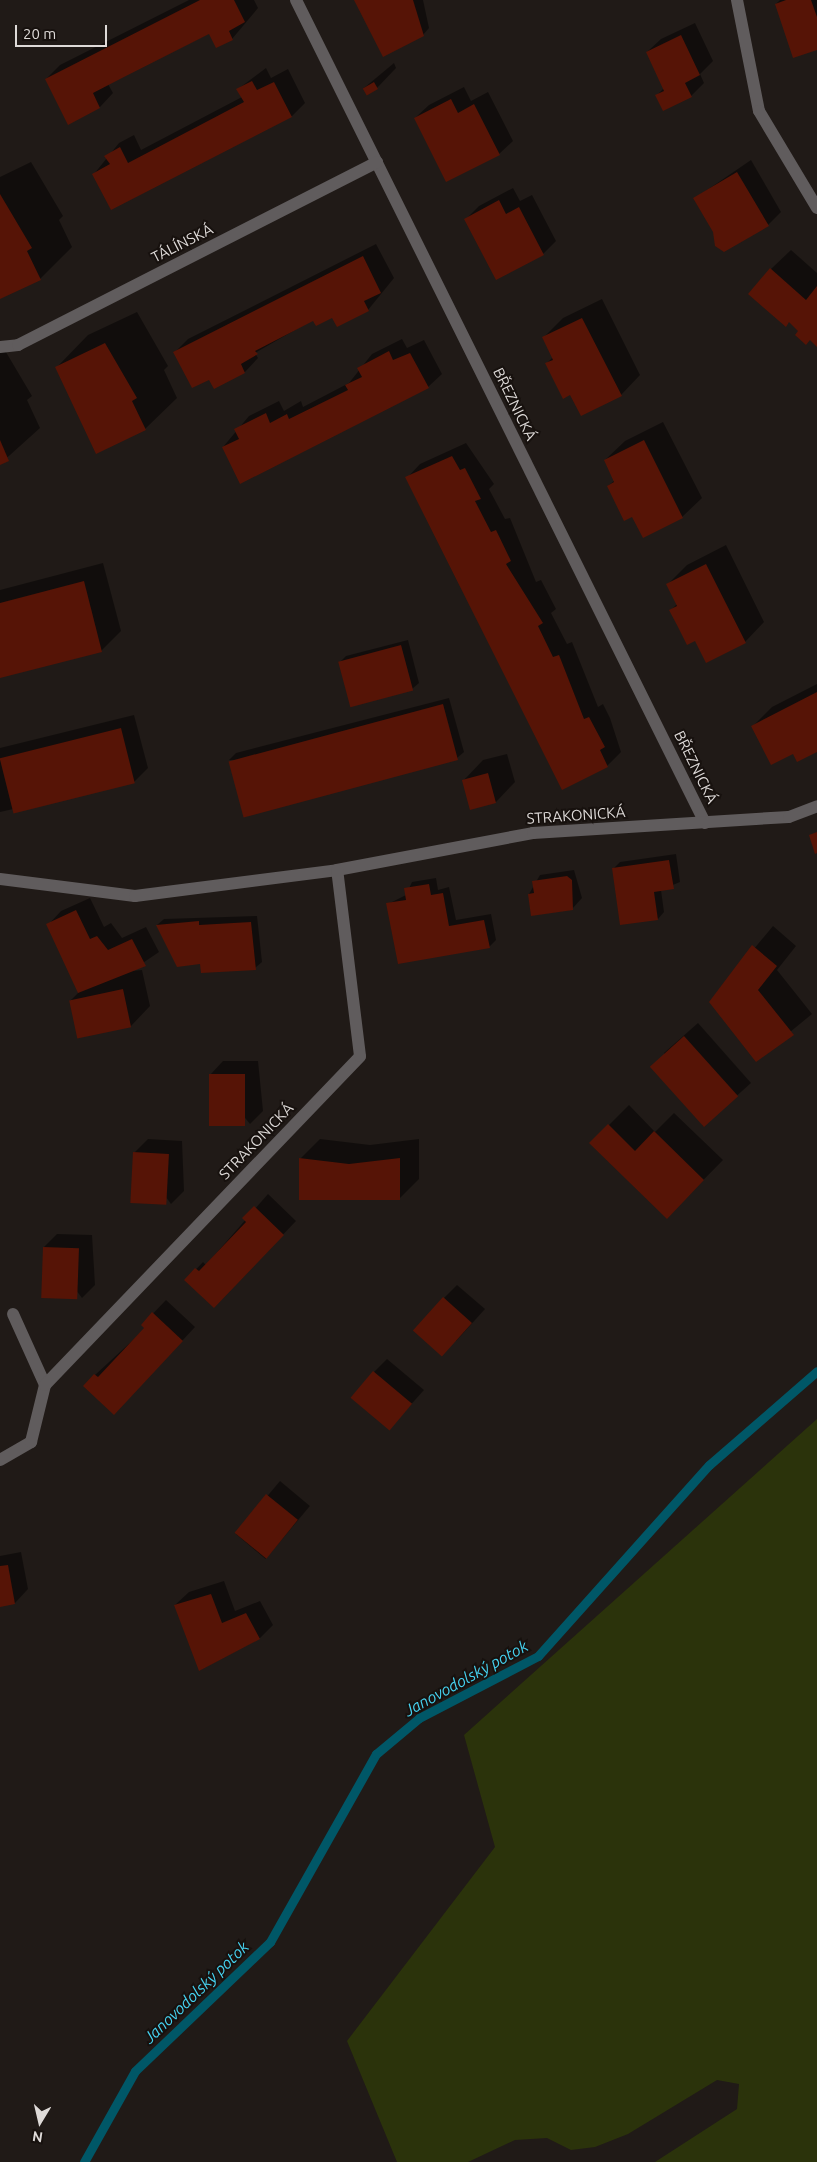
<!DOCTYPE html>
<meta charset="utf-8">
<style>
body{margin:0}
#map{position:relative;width:817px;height:2162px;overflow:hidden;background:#201a17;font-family:Ubuntu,sans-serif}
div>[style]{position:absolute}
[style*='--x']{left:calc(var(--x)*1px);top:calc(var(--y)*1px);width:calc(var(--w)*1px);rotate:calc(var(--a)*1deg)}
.green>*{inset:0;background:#2b330b}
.shadow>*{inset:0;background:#0007;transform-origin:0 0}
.stream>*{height:9px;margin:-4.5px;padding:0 4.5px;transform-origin:4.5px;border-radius:4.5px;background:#005767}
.building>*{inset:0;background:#561406;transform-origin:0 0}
.street>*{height:12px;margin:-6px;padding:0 6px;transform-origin:6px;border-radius:6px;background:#605c5d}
span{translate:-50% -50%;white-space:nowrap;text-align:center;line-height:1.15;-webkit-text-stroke:4px #17110e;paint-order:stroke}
.street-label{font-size:15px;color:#dedad8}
.water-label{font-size:16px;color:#46d3f1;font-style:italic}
.north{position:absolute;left:15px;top:2097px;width:50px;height:50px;-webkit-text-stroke:4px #17110e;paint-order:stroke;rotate:189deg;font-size:14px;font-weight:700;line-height:20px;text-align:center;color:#dedad8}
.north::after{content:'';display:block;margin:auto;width:18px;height:22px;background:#dedad8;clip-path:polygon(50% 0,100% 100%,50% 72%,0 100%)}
.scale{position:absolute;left:15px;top:25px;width:92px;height:22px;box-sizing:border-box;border:2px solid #dedad8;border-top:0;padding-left:6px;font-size:15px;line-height:18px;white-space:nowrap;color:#dedad8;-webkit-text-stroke:4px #17110e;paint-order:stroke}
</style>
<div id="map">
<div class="green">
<i style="clip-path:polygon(817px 1419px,817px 2162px,655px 2162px,737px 2109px,739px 2084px,717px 2080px,628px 2134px,595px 2147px,571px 2150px,547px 2138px,515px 2140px,468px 2162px,397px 2162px,347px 2041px,495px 1847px,464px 1735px)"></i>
</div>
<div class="shadow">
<i style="clip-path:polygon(189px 0,254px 0,258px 8px,232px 39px,210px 33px,108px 84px,113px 93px,100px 107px,68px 123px,46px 79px,60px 65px)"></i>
<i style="clip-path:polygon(356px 0,423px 0,429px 28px,423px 35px)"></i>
<i style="clip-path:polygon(780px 0,817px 0,817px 49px,776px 4px)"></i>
<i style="clip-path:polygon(695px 23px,713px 61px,700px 74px,704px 83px,691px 96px,657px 95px,664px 88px,647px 52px,661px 39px)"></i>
<i style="clip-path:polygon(394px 63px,396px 68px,377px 88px,364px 88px)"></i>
<i style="clip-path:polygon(266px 68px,271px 78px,288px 69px,305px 103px,292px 116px,111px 209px,94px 174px,119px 143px,134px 135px,141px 150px,242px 97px,238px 89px)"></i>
<i style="clip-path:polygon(464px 87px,471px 101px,488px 92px,513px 141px,499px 154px,415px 118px,429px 105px)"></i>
<i style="clip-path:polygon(751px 160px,781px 212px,768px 225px,714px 232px,694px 199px)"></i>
<i style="clip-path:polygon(31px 162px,63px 216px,59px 220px,72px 247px,40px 279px,0 298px,0 177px)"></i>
<i style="clip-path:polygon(513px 188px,520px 201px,532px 195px,556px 241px,543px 254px,466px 219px,479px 206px)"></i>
<i style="clip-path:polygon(376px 244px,394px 278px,368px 310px,314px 319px,255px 353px,258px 358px,245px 372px,214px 387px,210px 378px,175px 352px,188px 339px)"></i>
<i style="clip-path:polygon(791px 250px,817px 273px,817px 345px,800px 331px,771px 269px)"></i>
<i style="clip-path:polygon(602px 299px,640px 375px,621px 395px,571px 393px,546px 364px,553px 357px,543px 338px,563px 318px)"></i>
<i style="clip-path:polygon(137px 312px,168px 366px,164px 370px,177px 398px,145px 429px,57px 367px,88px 335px)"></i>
<i style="clip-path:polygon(402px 339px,407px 348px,424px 340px,442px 374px,428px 387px,223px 447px,249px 416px,279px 401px,284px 411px,301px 401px,303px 407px,349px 383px,372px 354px)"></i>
<i style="clip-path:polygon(0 342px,32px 396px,27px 400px,40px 428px,0 464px)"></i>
<i style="clip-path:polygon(663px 422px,702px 498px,682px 517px,633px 515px,608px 486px,615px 480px,605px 460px,625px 441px)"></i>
<i style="clip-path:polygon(466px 443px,494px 484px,489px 489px,505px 519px,510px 518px,536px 582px,541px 580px,556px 609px,551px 613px,567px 644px,572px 642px,598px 707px,603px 704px,610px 718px,621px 752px,607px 766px,407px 478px,420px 464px)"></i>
<i style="clip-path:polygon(726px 545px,764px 622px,745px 642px,695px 639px,671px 610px,677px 604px,668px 584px,687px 565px)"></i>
<i style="clip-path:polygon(103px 563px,121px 631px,101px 651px,0 676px,0 590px)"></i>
<i style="clip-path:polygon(408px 640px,419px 683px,412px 689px,339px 663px,346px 656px)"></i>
<i style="clip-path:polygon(817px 684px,817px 751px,793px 752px,753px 726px,772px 707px)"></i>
<i style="clip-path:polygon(449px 698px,464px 752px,457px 758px,229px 760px,236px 753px)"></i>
<i style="clip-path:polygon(134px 715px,148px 768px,134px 782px,0 812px,0 748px)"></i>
<i style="clip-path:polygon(507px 754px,515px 782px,496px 802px,471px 808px,464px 780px,483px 760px)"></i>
<i style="clip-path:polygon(676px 854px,680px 882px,661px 890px,664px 912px,658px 919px,613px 869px,620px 862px)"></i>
<i style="clip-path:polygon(574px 870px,582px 898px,572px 909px,529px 894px,540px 875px)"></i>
<i style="clip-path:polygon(436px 878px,438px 890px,449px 887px,456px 920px,491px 914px,496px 940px,489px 947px,388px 904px,406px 895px,412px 882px)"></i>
<i style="clip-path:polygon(90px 898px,104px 927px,111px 923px,122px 938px,146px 927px,159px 952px,131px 971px,142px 970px,150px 1006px,131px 1026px,70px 1001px,79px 992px,48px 925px,61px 911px)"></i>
<i style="clip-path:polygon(257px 916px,262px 962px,255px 968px,201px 963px,157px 925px,164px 919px)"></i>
<i style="clip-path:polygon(773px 926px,796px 946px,777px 970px,812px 1014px,756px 1060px,710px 1002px)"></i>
<i style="clip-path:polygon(698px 1023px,751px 1083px,703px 1126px,664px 1053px)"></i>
<i style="clip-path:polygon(223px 1061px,258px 1061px,263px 1111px,250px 1124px,210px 1075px)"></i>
<i style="clip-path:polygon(629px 1105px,655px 1132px,674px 1113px,723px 1160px,667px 1217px,591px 1143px)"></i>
<i style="clip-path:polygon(148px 1139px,182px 1141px,184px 1191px,171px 1204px,134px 1153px)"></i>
<i style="clip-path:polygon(320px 1139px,370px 1145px,419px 1139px,419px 1179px,400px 1198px,300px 1159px)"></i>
<i style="clip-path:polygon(268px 1194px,296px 1221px,214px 1307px,186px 1280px,203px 1262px,206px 1265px)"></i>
<i style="clip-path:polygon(57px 1234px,92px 1235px,95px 1285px,82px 1298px,44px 1247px)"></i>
<i style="clip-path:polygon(457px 1285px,485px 1309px,456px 1341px,444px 1298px)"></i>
<i style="clip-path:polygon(166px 1300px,195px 1327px,114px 1414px,95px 1375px,146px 1328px,142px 1325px)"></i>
<i style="clip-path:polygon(387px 1359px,424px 1390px,389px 1429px,374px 1372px)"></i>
<i style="left:280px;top:1481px;width:39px;height:69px;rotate:40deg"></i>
<i style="clip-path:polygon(21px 1552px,28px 1589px,15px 1603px,0 1606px,0 1556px)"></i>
<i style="clip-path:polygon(224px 1581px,235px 1611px,260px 1601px,273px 1625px,260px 1638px,200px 1670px,175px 1605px,189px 1592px)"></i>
</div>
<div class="stream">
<i style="--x:84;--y:2162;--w:104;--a:-60.7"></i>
<i style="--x:135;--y:2071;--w:187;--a:-43.7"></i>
<i style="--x:270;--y:1942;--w:216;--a:-60.6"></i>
<i style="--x:376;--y:1754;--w:56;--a:-39.9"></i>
<i style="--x:419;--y:1718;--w:134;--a:-27.5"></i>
<i style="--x:538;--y:1656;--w:256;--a:-48.2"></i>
<i style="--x:709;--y:1465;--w:143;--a:-41"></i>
</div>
<div class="building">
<i style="clip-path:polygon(200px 0,234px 0,245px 22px,229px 31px,233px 40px,216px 48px,209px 34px,122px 78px,93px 93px,100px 108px,68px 125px,45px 79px)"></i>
<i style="clip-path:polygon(354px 0,413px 0,424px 36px,383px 57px)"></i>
<i style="clip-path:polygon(786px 0,811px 0,817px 17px,817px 50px,793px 58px,775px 4px)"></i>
<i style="clip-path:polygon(681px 35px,700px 75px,685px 83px,692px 97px,663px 111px,655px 95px,664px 91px,646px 52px)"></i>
<i style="clip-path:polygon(252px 81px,257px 90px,274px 82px,292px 117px,111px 210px,92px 174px,110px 164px,104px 156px,120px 147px,128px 163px,244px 102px,236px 89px)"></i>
<i style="left:374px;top:82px;width:8px;height:13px;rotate:60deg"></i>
<i style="clip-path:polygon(451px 99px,458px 113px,474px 104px,500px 155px,446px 182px,414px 118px)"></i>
<i style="clip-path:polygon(737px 172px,769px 226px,724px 252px,715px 246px,713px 232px,693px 198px)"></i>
<i style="clip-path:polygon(0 194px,32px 248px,27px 251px,41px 280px,0 299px)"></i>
<i style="clip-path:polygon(499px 200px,506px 214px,519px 207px,544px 255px,496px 280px,464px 219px)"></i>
<i style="clip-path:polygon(363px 256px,381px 293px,364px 301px,369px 311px,337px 327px,332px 318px,316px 326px,313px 321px,255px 351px,258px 354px,241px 364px,245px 373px,214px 389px,209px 380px,192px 388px,173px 352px)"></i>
<i style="clip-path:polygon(770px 268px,806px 300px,817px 286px,817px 347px,810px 340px,806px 345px,795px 335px,798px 331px,789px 322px,786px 327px,748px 294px)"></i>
<i style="clip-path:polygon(582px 318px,622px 396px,581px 416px,570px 395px,563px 399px,545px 363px,553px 360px,542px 337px)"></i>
<i style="clip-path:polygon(105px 343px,137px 398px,132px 401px,146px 430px,96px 454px,55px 367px)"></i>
<i style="clip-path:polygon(389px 351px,393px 360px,410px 353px,429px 388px,240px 484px,222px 447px,239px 439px,234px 429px,266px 413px,270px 423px,287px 414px,289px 419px,348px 390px,345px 385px,362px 377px,357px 368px)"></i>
<i style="clip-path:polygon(0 440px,9px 461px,0 465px)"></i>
<i style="clip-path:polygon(644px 440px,683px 518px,643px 538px,632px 517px,624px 521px,607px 486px,614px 482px,604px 460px)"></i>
<i style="clip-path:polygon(452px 456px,460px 470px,465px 468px,481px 499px,475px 501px,491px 532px,496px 530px,511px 561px,506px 564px,543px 623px,538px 626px,553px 657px,559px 655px,584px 719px,589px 717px,605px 747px,600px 750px,608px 767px,562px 790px,405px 477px)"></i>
<i style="clip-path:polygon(706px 564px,746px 643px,706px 663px,695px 641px,687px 645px,678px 627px,669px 610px,677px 606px,666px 584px)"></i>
<i style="clip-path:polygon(84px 581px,102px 652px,0 678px,0 603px)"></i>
<i style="left:401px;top:645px;width:47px;height:65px;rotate:75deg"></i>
<i style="clip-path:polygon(817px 692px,817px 752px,797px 762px,793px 754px,771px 765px,751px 726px)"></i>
<i style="left:443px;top:704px;width:58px;height:222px;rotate:75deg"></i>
<i style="left:121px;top:728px;width:57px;height:125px;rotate:76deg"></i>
<i style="left:488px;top:773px;width:31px;height:27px;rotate:75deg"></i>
<i style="clip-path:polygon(817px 832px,817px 853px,815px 854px,809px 835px)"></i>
<i style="clip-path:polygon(669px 860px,674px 889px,654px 892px,658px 920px,620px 925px,612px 868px)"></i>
<i style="clip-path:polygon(567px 876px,572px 880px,573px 910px,531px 916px,528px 894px,534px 893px,532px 881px)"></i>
<i style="clip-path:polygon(429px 884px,431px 895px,443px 893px,449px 926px,484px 920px,490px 948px,398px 964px,386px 903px,406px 900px,404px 888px)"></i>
<i style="clip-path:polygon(76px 910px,90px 939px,97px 936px,108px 950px,132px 939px,146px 966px,78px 993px,46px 924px)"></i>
<i style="clip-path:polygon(199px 921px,199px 925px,251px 922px,256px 970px,201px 973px,200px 964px,177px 967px,156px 925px)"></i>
<i style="clip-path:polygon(752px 945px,777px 966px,758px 990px,794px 1035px,756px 1062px,709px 1002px)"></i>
<i style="left:123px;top:989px;width:39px;height:55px;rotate:78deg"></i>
<i style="left:684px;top:1036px;width:81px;height:46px;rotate:48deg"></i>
<i style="left:209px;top:1074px;width:36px;height:52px"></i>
<i style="clip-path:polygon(608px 1124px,635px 1151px,654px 1131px,704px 1180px,667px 1219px,589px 1143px)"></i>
<i style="left:133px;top:1152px;width:36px;height:51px;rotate:3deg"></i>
<i style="clip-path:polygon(299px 1158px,349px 1164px,400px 1158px,400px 1200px,299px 1200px)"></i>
<i style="clip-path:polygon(254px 1206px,284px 1235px,214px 1308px,184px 1280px,195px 1268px,199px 1271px,246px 1222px,242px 1218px)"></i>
<i style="left:43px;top:1247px;width:36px;height:51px;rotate:2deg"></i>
<i style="left:443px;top:1297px;width:39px;height:45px;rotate:42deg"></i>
<i style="clip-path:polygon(152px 1312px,183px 1341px,114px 1415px,83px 1386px,94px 1374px,98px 1377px,144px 1328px,141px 1325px)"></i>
<i style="left:373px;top:1371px;width:51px;height:35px;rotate:40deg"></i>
<i style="left:266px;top:1494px;width:41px;height:50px;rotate:39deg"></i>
<i style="clip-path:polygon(8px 1565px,15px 1604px,0 1607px,0 1566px)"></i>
<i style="clip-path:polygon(211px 1594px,222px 1623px,246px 1613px,260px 1639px,199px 1671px,174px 1605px)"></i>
</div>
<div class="street">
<i style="--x:296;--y:0;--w:919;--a:63.57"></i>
<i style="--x:737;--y:0;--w:113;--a:78.8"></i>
<i style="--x:759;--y:111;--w:113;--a:59.1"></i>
<i style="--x:0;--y:347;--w:18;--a:-6"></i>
<i style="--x:18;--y:345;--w:403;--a:-27"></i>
<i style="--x:0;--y:879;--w:136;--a:7.2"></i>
<i style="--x:135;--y:896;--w:204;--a:-7.3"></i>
<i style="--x:337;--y:870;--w:199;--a:-10.7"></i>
<i style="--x:533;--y:833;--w:256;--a:-3.6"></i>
<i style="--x:789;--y:817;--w:30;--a:-21"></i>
<i style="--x:13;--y:1314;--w:78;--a:65.7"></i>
<i style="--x:0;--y:1460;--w:36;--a:-30"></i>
<i style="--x:31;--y:1442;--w:59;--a:-76.2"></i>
<i style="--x:45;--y:1385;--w:455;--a:-46.2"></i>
<i style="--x:360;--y:1056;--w:187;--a:-97"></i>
</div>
<div class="street-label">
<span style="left:182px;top:243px;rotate:-27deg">TÁLÍNSKÁ</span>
<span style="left:515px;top:404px;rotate:64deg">BŘEZNICKÁ</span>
<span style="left:696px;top:767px;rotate:64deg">BŘEZNICKÁ</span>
<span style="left:576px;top:815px;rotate:-4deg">STRAKONICKÁ</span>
<span style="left:256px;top:1141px;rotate:-46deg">STRAKONICKÁ</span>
</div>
<div class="water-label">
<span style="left:466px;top:1678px;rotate:-29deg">Janovodolský potok</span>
<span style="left:196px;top:1992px;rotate:-44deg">Janovodolský potok</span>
</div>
<div class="north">N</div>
<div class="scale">20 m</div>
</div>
